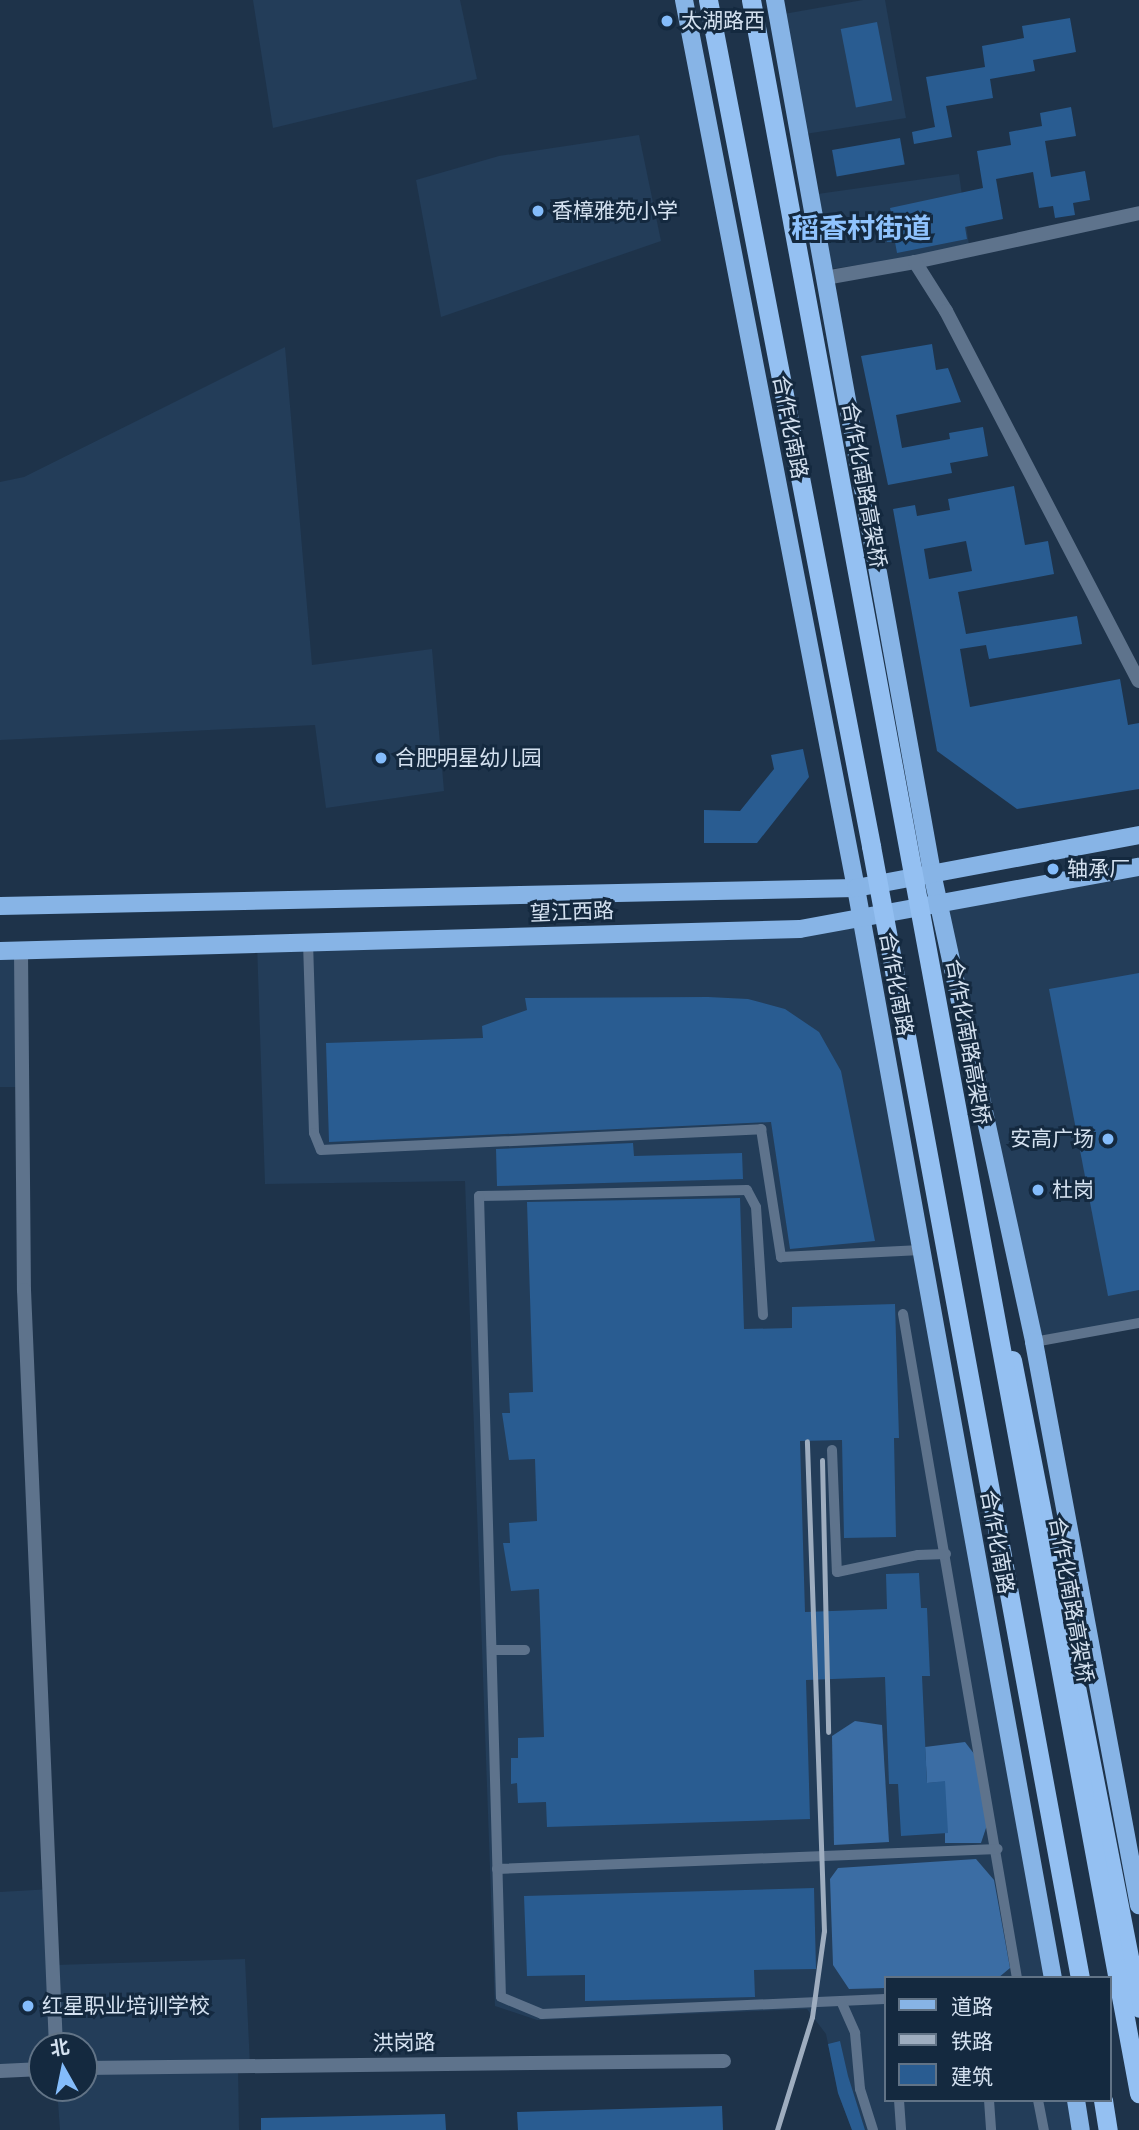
<!DOCTYPE html>
<meta charset="utf-8">
<style>
body{margin:0}
#map{position:relative;width:1139px;height:2130px;overflow:hidden;background:#1e334a;font-family:"Space Grotesk","Noto Sans SC",sans-serif}
div>[style]{position:absolute}
[style*='--x']{left:calc(var(--x)*1px);top:calc(var(--y)*1px);width:calc(var(--w)*1px);rotate:calc(var(--a)*1deg)}
.built>*{inset:0;background:#233d59;transform-origin:0 0}
.forest>*{inset:0;background:#3b6da4}
.building>*{inset:0;background:#295c91;transform-origin:0 0}
.service>*{height:10px;margin:-5px;padding:0 5px;transform-origin:5px;border-radius:5px;background:#5e738c}
.minor>*{height:14px;margin:-7px;padding:0 7px;transform-origin:7px;border-radius:7px;background:#5e738c}
.primary>*{height:18px;margin:-9px;padding:0 9px;transform-origin:9px;border-radius:9px;background:#87b4e6}
.trunk>*{height:19px;margin:-9.5px;padding:0 9.5px;transform-origin:9.5px;border-radius:9.5px;background:#94c0f2}
.rail>*{height:5px;margin:-2.5px;padding:0 2.5px;transform-origin:2.5px;border-radius:2.5px;background:#9eadbf}
.trunk-bridge>*{height:19px;margin:-9.5px;padding:0 9.5px;transform-origin:9.5px;border-radius:9.5px;background:#94c0f2}
.dots>*{width:19px;height:19px;translate:-50% -50%;box-sizing:border-box;border:4px solid #14293f;border-radius:50%}
span{translate:-50% -50%;white-space:nowrap;text-align:center;line-height:1.15;-webkit-text-stroke:6px #14293f;paint-order:stroke}
.poi-label{font-size:21px;color:#d4e1f0}
.left{translate:0 -50%;text-align:left}
.right{translate:-100% -50%;text-align:right}
.street-label{font-size:21px;color:#d4e1f0}
.district-label{font-size:28px;color:#8fc3fe;font-weight:700}
.legend{position:absolute;left:884px;top:1976px;width:228px;height:126px;box-sizing:border-box;background:#14293f;border:2px solid #617386;margin:0;padding:9px 12px;list-style:none;font-size:21px;color:#d4e1f0}
.legend li{display:flex;align-items:center;gap:14px;height:35px}
.legend b{width:35px;border:2px solid #617386}
.north{position:absolute;left:28px;top:2032px;width:70px;height:70px;box-sizing:border-box;background:#14293f;border:2px solid #617386;border-radius:50%;rotate:351deg;font-size:19px;font-weight:700;line-height:28px;text-align:center;color:#d4e1f0}
.north::after{content:'';display:block;margin:auto;width:24px;height:32px;background:#84bcfb;clip-path:polygon(50% 0,100% 100%,50% 72%,0 100%)}
</style>
<div id="map">
<div class="built">
<i style="clip-path:polygon(253px 0,460px 0,477px 79px,273px 128px)"></i>
<i style="clip-path:polygon(863px 0,885px 0,906px 118px,799px 135px,778px 15px)"></i>
<i style="clip-path:polygon(639px 135px,661px 241px,441px 317px,416px 180px,499px 156px)"></i>
<i style="left:959px;top:174px;width:76px;height:150px;rotate:82deg"></i>
<i style="clip-path:polygon(285px 347px,312px 665px,432px 649px,444px 791px,326px 808px,315px 725px,0 740px,0 482px,24px 477px)"></i>
<i style="clip-path:polygon(1139px 867px,1139px 1323px,1034px 1342px,938px 904px)"></i>
<i style="clip-path:polygon(861px 917px,1053px 1978px,885px 1978px,885px 2100px,1076px 2100px,1081px 2130px,852px 2130px,838px 2093px,826px 2034px,807px 2009px,537px 2020px,495px 2006px,465px 1181px,265px 1184px,257px 943px,800px 929px)"></i>
<i style="left:0;top:951px;width:21px;height:136px"></i>
<i style="clip-path:polygon(52px 1889px,56px 1965px,245px 1959px,250px 2066px,238px 2066px,239px 2130px,60px 2130px,57px 2088px,84px 2088px,84px 2046px,42px 2046px,42px 2069px,0 2071px,0 1892px)"></i>
</div>
<div class="forest">
<i style="clip-path:polygon(855px 1721px,882px 1725px,889px 1842px,834px 1845px,832px 1736px)"></i>
<i style="clip-path:polygon(965px 1742px,975px 1755px,987px 1825px,981px 1843px,945px 1843px,945px 1782px,927px 1783px,925px 1747px)"></i>
<i style="clip-path:polygon(976px 1859px,994px 1880px,1010px 1968px,998px 1978px,885px 1978px,885px 1988px,849px 1989px,833px 1965px,830px 1879px,838px 1868px)"></i>
</div>
<div class="building">
<i style="clip-path:polygon(1070px 18px,1076px 52px,1033px 60px,1035px 71px,990px 79px,993px 98px,946px 106px,952px 137px,914px 144px,912px 132px,935px 127px,926px 77px,985px 67px,982px 46px,1024px 38px,1022px 26px)"></i>
<i style="left:877px;top:22px;width:80px;height:37px;rotate:79deg"></i>
<i style="clip-path:polygon(1071px 107px,1076px 136px,1045px 141px,1051px 177px,1085px 171px,1090px 200px,1073px 203px,1075px 215px,1055px 218px,1053px 206px,1039px 208px,1033px 172px,996px 179px,1003px 219px,965px 227px,967px 239px,897px 253px,895px 242px,887px 242px,883px 233px,885px 219px,892px 217px,890px 208px,983px 188px,977px 151px,1011px 145px,1009px 132px,1042px 126px,1040px 113px)"></i>
<i style="left:900px;top:138px;width:27px;height:69px;rotate:80deg"></i>
<i style="clip-path:polygon(932px 344px,936px 370px,948px 368px,961px 402px,896px 415px,902px 448px,950px 439px,949px 433px,983px 427px,988px 456px,950px 463px,952px 473px,888px 485px,861px 356px)"></i>
<i style="clip-path:polygon(evenodd,1014px 486px,1025px 545px,1048px 541px,1054px 574px,958px 592px,966px 634px,1077px 616px,1082px 644px,989px 659px,986px 645px,960px 649px,970px 707px,1120px 679px,1128px 725px,1139px 723px,1139px 789px,1017px 809px,937px 751px,893px 509px,915px 505px,917px 516px,950px 510px,948px 499px,1014px 486px,966px 541px,972px 571px,929px 579px,924px 549px,966px 541px)"></i>
<i style="clip-path:polygon(803px 749px,809px 777px,757px 843px,704px 843px,704px 810px,740px 811px,774px 769px,771px 755px)"></i>
<i style="clip-path:polygon(1139px 973px,1139px 1290px,1108px 1296px,1049px 989px)"></i>
<i style="clip-path:polygon(708px 997px,748px 999px,785px 1009px,819px 1032px,841px 1071px,875px 1241px,790px 1249px,771px 1122px,329px 1142px,326px 1043px,483px 1038px,482px 1026px,527px 1010px,525px 998px)"></i>
<i style="clip-path:polygon(633px 1143px,634px 1156px,742px 1153px,743px 1179px,497px 1186px,496px 1149px)"></i>
<i style="clip-path:polygon(740px 1198px,744px 1329px,792px 1328px,792px 1307px,895px 1304px,899px 1438px,894px 1438px,896px 1537px,844px 1538px,842px 1440px,800px 1441px,805px 1612px,887px 1609px,886px 1574px,919px 1573px,921px 1608px,927px 1608px,930px 1676px,922px 1676px,927px 1783px,945px 1781px,948px 1833px,901px 1836px,898px 1784px,889px 1784px,885px 1677px,806px 1680px,810px 1819px,547px 1827px,546px 1802px,518px 1803px,517px 1783px,511px 1784px,511px 1758px,518px 1758px,518px 1738px,544px 1737px,539px 1589px,511px 1591px,503px 1543px,510px 1543px,509px 1523px,537px 1521px,535px 1459px,509px 1460px,502px 1413px,510px 1413px,509px 1393px,533px 1392px,527px 1202px)"></i>
<i style="clip-path:polygon(814px 1888px,816px 1969px,754px 1970px,755px 1997px,585px 2001px,585px 1975px,527px 1976px,524px 1896px)"></i>
<i style="clip-path:polygon(840px 2041px,848px 2076px,865px 2130px,852px 2130px,838px 2093px,828px 2044px)"></i>
<i style="clip-path:polygon(722px 2106px,723px 2130px,518px 2130px,517px 2112px)"></i>
<i style="clip-path:polygon(445px 2114px,446px 2130px,261px 2130px,261px 2118px)"></i>
</div>
<div class="service">
<i style="--x:308;--y:942;--w:191;--a:88.2"></i>
<i style="--x:314;--y:1133;--w:18;--a:68"></i>
<i style="--x:321;--y:1150;--w:441;--a:-2.7"></i>
<i style="--x:761;--y:1129;--w:130;--a:81.1"></i>
<i style="--x:781;--y:1257;--w:140;--a:-2.9"></i>
<i style="--x:903;--y:1314;--w:674;--a:80.26"></i>
<i style="--x:763;--y:1315;--w:108;--a:-93.7"></i>
<i style="--x:756;--y:1207;--w:19;--a:-118"></i>
<i style="--x:747;--y:1190;--w:268;--a:178.7"></i>
<i style="--x:479;--y:1196;--w:801;--a:88.43"></i>
<i style="--x:501;--y:1997;--w:44;--a:22.5"></i>
<i style="--x:542;--y:2014;--w:343;--a:-2.5"></i>
<i style="--x:1034;--y:1342;--w:107;--a:-10.3"></i>
<i style="--x:832;--y:1450;--w:122;--a:87.7"></i>
<i style="--x:837;--y:1572;--w:83;--a:-11.9"></i>
<i style="--x:918;--y:1555;--w:28;--a:-2"></i>
<i style="--x:492;--y:1650;--w:33;--a:0"></i>
<i style="--x:497;--y:1869;--w:501;--a:-2.29"></i>
<i style="--x:841;--y:2001;--w:35;--a:66"></i>
<i style="--x:855;--y:2033;--w:56;--a:84.9"></i>
<i style="--x:860;--y:2089;--w:43;--a:72.4"></i>
<i style="--x:899;--y:2100;--w:30;--a:86"></i>
<i style="--x:989;--y:2100;--w:30;--a:86"></i>
<i style="--x:1038;--y:2100;--w:31;--a:79"></i>
</div>
<div class="minor">
<i style="--x:915;--y:262;--w:229;--a:-12.3"></i>
<i style="--x:825;--y:278;--w:91;--a:-10.1"></i>
<i style="--x:915;--y:262;--w:58;--a:57.7"></i>
<i style="--x:946;--y:311;--w:417;--a:62.5"></i>
<i style="--x:21;--y:951;--w:339;--a:89.5"></i>
<i style="--x:24;--y:1290;--w:757;--a:87.58"></i>
<i style="--x:84;--y:2068;--w:640;--a:-0.63"></i>
<i style="--x:0;--y:2071;--w:42;--a:-2.7"></i>
</div>
<div class="primary">
<i style="--x:684;--y:0;--w:905;--a:79.04"></i>
<i style="--x:856;--y:888;--w:1108;--a:79.76"></i>
<i style="--x:775;--y:0;--w:887;--a:79.8"></i>
<i style="--x:932;--y:873;--w:480;--a:77.7"></i>
<i style="--x:1034;--y:1342;--w:573;--a:79.44"></i>
<i style="--x:0;--y:906;--w:856;--a:-1.2"></i>
<i style="--x:856;--y:888;--w:288;--a:-10.6"></i>
<i style="--x:0;--y:951;--w:800;--a:-1.58"></i>
<i style="--x:800;--y:929;--w:345;--a:-10.4"></i>
<i style="--x:1076;--y:2100;--w:30;--a:81"></i>
</div>
<div class="trunk">
<i style="--x:1012;--y:1360;--w:660;--a:78.91"></i>
<i style="--x:1103;--y:2100;--w:30;--a:81"></i>
</div>
<div class="rail">
<i style="--x:822;--y:1460;--w:272;--a:88.7"></i>
<i style="--x:777;--y:2130;--w:118;--a:-72.8"></i>
<i style="--x:812;--y:2017;--w:87;--a:-82.1"></i>
<i style="--x:824;--y:1931;--w:490;--a:-92"></i>
</div>
<div class="trunk-bridge">
<i style="--x:708;--y:0;--w:862;--a:79.09"></i>
<i style="--x:871;--y:846;--w:1151;--a:79.54"></i>
<i style="--x:751;--y:0;--w:2129;--a:79.5"></i>
</div>
<div class="dots">
<i style="left:667px;top:21px;background:#84bcfb"></i>
<i style="left:538px;top:211px;background:#84bcfb"></i>
<i style="left:381px;top:758px;background:#84bcfb"></i>
<i style="left:1053px;top:869px;background:#84bcfb"></i>
<i style="left:1108px;top:1139px;background:#84bcfb"></i>
<i style="left:1038px;top:1190px;background:#84bcfb"></i>
<i style="left:28px;top:2006px;background:#84bcfb"></i>
</div>
<div class="poi-label">
<span class="left" style="left:681px;top:21px">太湖路西</span>
<span class="left" style="left:552px;top:211px">香樟雅苑小学</span>
<span class="left" style="left:395px;top:758px">合肥明星幼儿园</span>
<span class="left" style="left:1067px;top:869px">轴承厂</span>
<span class="right" style="left:1094px;top:1139px">安高广场</span>
<span class="left" style="left:1052px;top:1190px">杜岗</span>
<span class="left" style="left:42px;top:2006px">红星职业培训学校</span>
</div>
<div class="street-label">
<span style="left:790px;top:427px;rotate:79deg">合作化南路</span>
<span style="left:864px;top:485px;rotate:80deg">合作化南路高架桥</span>
<span style="left:572px;top:912px;rotate:-2deg">望江西路</span>
<span style="left:896px;top:984px;rotate:80deg">合作化南路</span>
<span style="left:968px;top:1042px;rotate:80deg">合作化南路高架桥</span>
<span style="left:997px;top:1542px;rotate:80deg">合作化南路</span>
<span style="left:1071px;top:1600px;rotate:80deg">合作化南路高架桥</span>
<span style="left:404px;top:2043px;rotate:-1deg">洪岗路</span>
</div>
<div class="district-label">
<span style="left:861px;top:228px">稻香村街道</span>
</div>
<ul class="legend">
<li><b style="height:9px;background:#87b4e6"></b>道路</li>
<li><b style="height:9px;background:#9eadbf"></b>铁路</li>
<li><b style="height:19px;background:#295c91"></b>建筑</li>
</ul>
<div class="north">北</div>
</div>
